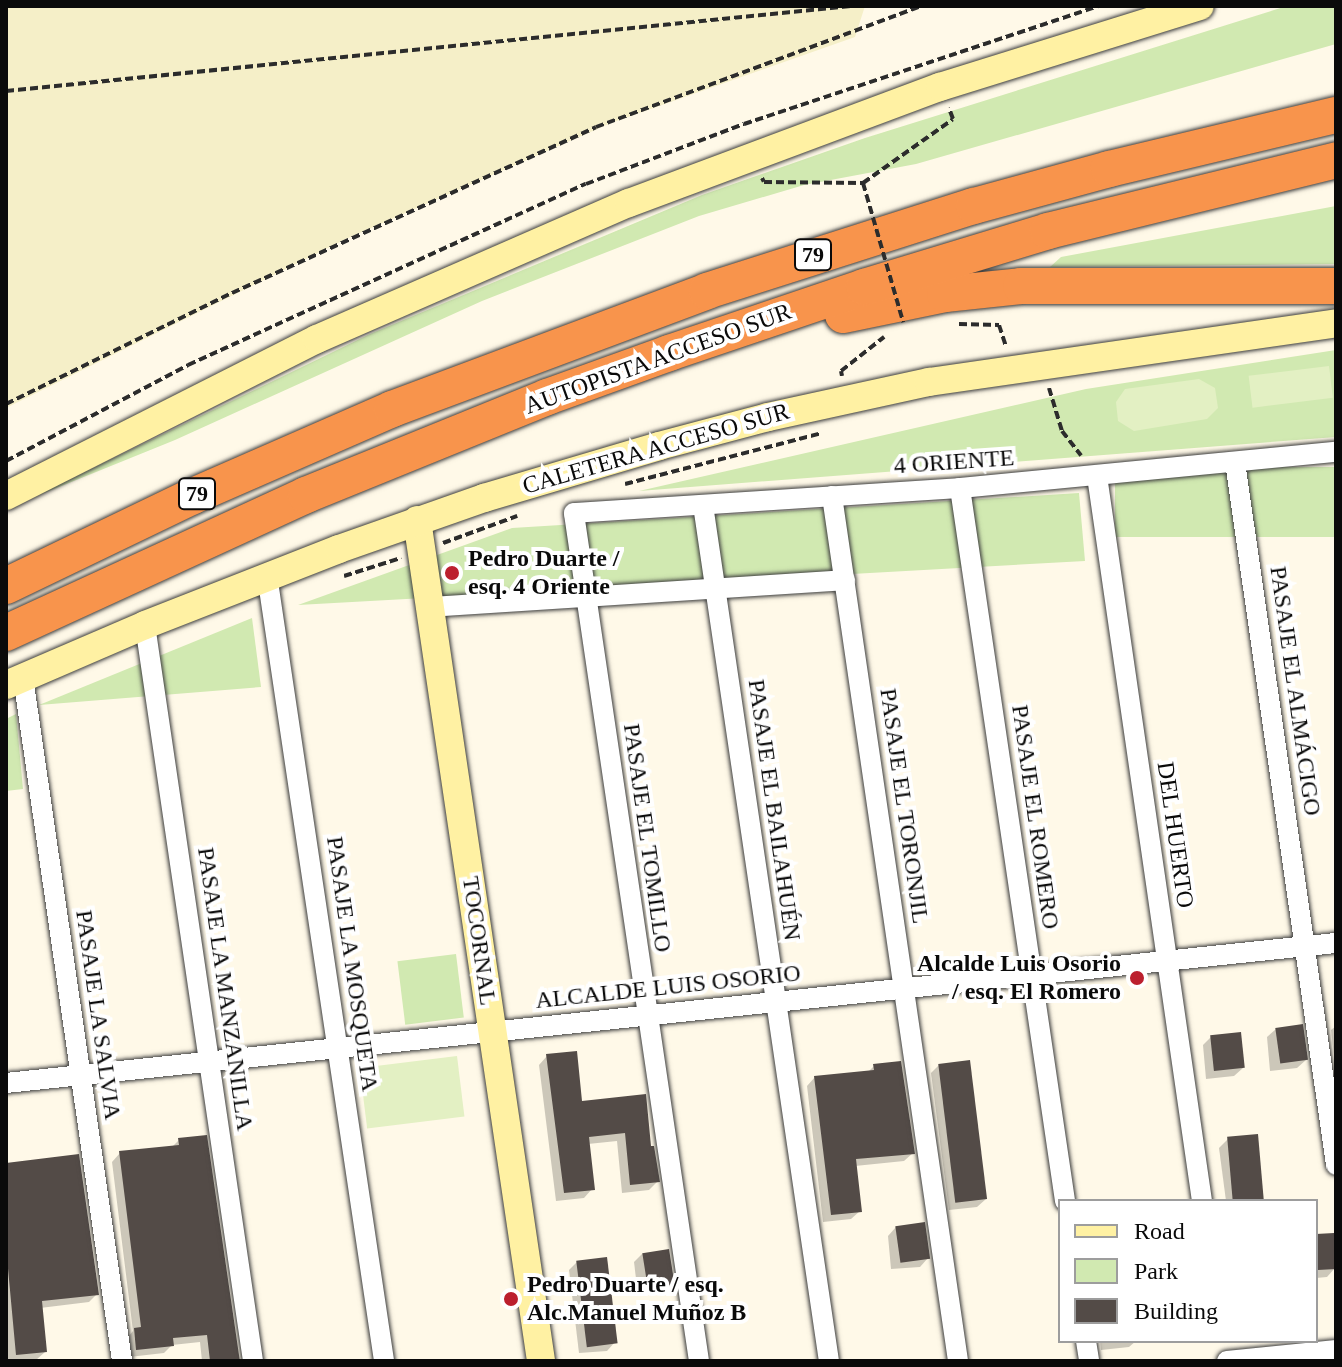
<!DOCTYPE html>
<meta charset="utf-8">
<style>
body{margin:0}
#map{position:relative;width:1342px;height:1367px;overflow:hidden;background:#fff9e8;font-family:"Times New Roman",serif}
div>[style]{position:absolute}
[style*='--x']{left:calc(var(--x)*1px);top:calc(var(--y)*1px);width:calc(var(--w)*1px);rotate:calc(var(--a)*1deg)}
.farmland>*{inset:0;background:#f5efc8}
.green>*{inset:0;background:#d1e9b1;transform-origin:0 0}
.pitch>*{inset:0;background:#e3f0c3;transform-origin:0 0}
.shadow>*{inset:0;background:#0003}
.building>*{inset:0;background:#534b47;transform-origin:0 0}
.path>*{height:4px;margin-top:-2px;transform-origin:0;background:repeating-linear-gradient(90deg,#2c2c2c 0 8px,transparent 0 12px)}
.roads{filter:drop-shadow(0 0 2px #3d3d3d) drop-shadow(0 0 2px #3d3d3d)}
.street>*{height:20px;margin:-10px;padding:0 10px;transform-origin:10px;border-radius:10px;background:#fff}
.secondary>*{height:28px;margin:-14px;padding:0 14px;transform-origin:14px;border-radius:14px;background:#fff1a3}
.highway>*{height:36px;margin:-18px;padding:0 18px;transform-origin:18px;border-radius:18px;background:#f8944c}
.path-bridge>*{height:4px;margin-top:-2px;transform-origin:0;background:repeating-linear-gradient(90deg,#2c2c2c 0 8px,transparent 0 12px)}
.dots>*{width:22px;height:22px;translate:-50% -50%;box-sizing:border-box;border:4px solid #fff;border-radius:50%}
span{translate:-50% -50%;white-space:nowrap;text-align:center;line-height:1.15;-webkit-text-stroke:8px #fff;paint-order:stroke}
.shield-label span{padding:2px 6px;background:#fff;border:2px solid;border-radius:6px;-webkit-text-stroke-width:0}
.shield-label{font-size:22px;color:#0a0a0a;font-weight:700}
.street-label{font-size:24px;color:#0a0a0a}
.poi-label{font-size:24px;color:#0a0a0a;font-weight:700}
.left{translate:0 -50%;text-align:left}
.right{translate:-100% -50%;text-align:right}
.frame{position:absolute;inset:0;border:8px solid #0a0a0a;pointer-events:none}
.legend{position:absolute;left:1058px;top:1199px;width:260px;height:144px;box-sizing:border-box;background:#fff;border:2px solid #9d9d9d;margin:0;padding:10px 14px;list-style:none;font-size:24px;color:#0a0a0a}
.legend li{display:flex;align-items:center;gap:16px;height:40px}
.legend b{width:40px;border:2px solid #9d9d9d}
</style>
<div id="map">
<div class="farmland">
<i style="clip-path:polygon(6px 6px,865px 6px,855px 37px,611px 123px,346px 239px,6px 408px)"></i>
</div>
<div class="green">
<i style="clip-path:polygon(1287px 6px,1336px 6px,1336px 44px,916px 164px,804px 185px,699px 216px,482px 301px,175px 440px,27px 500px,370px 334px,702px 195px,865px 138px)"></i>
<i style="clip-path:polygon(1336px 206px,1336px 264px,1050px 267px,1061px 257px)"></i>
<i style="clip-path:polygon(1336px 350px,1336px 437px,639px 491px,1086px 389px)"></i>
<i style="left:1336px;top:467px;width:70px;height:221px;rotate:90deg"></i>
<i style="clip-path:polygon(1079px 493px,1085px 561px,298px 605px,512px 528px)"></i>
<i style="clip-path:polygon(252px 618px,261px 687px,39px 705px)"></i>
<i style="clip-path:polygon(16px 714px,23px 789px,6px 791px,6px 719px)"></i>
<i style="left:456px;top:954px;width:64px;height:59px;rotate:83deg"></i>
</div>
<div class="pitch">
<i style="left:1329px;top:366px;width:32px;height:81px;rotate:83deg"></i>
<i style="clip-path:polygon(1199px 379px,1215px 388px,1218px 408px,1207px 419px,1134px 431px,1118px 421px,1116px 402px,1125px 389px)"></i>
<i style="left:457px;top:1056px;width:61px;height:98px;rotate:83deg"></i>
</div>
<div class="shadow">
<i style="clip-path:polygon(1336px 1026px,1336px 1064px,1335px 1064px,1331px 1030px)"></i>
<i style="clip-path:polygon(1276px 1029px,1306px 1060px,1297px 1068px,1270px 1071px,1267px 1037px)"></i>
<i style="clip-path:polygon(1211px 1037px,1243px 1068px,1234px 1076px,1206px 1079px,1203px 1045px)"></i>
<i style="clip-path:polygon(547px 1056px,580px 1103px,649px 1148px,657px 1182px,649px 1190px,622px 1193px,617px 1141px,588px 1144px,592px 1189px,584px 1198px,556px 1201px,539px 1065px)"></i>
<i style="clip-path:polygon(939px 1065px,986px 1199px,977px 1207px,949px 1210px,931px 1073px)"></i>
<i style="clip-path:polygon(874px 1066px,913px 1153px,904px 1161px,855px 1166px,860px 1211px,851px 1219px,823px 1222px,807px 1086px,815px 1077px,868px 1072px)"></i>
<i style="clip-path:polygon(1228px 1139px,1263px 1201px,1226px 1201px,1219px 1148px)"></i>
<i style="clip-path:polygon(179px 1140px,238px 1361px,202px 1361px,200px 1342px,172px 1345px,164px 1353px,129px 1357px,127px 1338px,133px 1331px,112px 1162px,120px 1153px,171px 1148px)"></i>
<i style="clip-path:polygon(6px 1165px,97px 1294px,89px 1302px,40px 1308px,45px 1352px,36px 1360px,8px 1361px)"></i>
<i style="clip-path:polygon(896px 1227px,928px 1258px,920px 1267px,891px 1269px,888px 1236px)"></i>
<i style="clip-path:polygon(1316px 1237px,1335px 1268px,1327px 1277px,1316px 1278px)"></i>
<i style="clip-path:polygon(643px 1253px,673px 1284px,664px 1292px,638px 1295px,634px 1262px)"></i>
<i style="clip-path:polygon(577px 1262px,615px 1342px,607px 1351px,579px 1353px,569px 1270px)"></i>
<i style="clip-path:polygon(1100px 1341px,1136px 1341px,1129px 1347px,1101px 1350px)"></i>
</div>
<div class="building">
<i style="left:1303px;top:1024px;width:36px;height:28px;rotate:82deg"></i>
<i style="left:1241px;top:1032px;width:36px;height:31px;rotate:84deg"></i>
<i style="clip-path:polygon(577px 1051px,582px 1101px,646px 1094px,651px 1146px,654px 1146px,660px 1182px,630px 1185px,625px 1133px,589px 1137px,595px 1190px,564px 1193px,546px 1054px)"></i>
<i style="left:970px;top:1060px;width:140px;height:32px;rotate:83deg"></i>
<i style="clip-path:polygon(901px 1061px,915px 1154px,856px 1159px,862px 1212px,831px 1215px,814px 1076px,874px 1070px,873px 1064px)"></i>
<i style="left:1258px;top:1134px;width:67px;height:31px;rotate:85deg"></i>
<i style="clip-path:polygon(207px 1135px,239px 1355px,240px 1361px,210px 1361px,207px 1335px,173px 1338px,174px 1346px,136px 1350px,134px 1328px,141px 1327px,119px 1151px,179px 1145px,178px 1138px)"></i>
<i style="clip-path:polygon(79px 1154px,99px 1295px,42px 1301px,47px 1352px,16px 1355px,6px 1247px,6px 1163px)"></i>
<i style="left:925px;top:1222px;width:37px;height:30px;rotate:82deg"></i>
<i style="left:1334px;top:1233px;width:36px;height:18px;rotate:87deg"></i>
<i style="left:669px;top:1249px;width:36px;height:27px;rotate:81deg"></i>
<i style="left:607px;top:1257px;width:87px;height:31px;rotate:83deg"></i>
</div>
<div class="path">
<i style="--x:6;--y:91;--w:849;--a:-5.74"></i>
<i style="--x:762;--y:178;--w:4;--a:63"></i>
<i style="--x:764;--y:182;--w:99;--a:0.6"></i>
<i style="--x:863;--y:183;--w:110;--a:-35.4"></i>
<i style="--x:953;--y:119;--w:12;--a:-110"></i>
<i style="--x:959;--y:324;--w:40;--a:1.4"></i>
<i style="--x:999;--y:325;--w:23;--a:72"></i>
<i style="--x:842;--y:376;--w:5;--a:-101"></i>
<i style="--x:841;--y:371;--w:55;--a:-38.3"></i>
<i style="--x:1049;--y:388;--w:45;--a:73.2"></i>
<i style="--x:1062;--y:431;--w:31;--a:52"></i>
<i style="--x:6;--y:404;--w:252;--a:-26.2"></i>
<i style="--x:232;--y:293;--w:400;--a:-24.5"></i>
<i style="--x:596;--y:127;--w:348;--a:-20.4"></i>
<i style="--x:6;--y:461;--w:206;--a:-27.8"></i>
<i style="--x:188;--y:365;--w:437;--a:-24.5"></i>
<i style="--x:586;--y:184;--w:169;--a:-20.8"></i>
<i style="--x:744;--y:124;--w:374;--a:-18.4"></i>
<i style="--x:625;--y:484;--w:203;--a:-14.5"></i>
<i style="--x:443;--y:543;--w:79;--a:-20"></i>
<i style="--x:344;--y:576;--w:60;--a:-17.5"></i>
</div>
<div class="roads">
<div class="street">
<i style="--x:1235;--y:462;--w:710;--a:81.82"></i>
<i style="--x:1097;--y:476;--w:733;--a:81.76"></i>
<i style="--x:960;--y:488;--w:721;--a:81.62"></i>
<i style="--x:832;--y:496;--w:874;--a:81.71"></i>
<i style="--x:703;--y:505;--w:865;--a:81.63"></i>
<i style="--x:267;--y:575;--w:795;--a:81.53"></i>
<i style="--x:430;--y:607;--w:416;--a:-3.7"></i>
<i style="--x:145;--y:625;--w:744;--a:81.65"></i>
<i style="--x:23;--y:677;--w:691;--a:81.76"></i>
<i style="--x:6;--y:1083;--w:1337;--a:-6.01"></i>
<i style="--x:1086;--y:1341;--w:20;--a:81"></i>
<i style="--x:699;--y:1361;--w:857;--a:-98.39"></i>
<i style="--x:574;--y:513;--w:387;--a:-3.7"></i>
<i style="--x:960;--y:488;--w:378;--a:-5.5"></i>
<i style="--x:1227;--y:1361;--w:110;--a:-5.8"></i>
</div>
<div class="secondary">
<i style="--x:6;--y:496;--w:348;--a:-26.8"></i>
<i style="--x:317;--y:339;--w:340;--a:-23.6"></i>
<i style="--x:629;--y:203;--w:332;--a:-20.5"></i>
<i style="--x:940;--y:87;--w:272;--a:-17.3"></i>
<i style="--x:417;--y:520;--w:850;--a:81.61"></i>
<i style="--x:6;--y:685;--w:151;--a:-23.3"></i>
<i style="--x:145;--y:625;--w:208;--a:-21.4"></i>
<i style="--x:339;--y:549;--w:154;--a:-19.4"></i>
<i style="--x:484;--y:498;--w:183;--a:-16.5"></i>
<i style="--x:659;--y:446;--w:113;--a:-14.9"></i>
<i style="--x:768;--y:417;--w:165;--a:-12.3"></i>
<i style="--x:929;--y:382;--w:411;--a:-8.2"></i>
</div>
<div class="highway">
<i style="--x:843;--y:315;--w:104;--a:-11.6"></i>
<i style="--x:945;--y:294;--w:76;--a:-6"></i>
<i style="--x:1021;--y:286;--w:315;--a:0"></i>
<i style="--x:6;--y:586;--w:208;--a:-25.7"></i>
<i style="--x:193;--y:496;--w:217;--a:-23.6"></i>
<i style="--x:392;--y:409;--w:336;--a:-20.5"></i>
<i style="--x:707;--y:291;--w:280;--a:-17.7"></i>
<i style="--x:974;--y:206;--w:140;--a:-15.3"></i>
<i style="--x:1109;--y:169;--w:233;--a:-13.4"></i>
<i style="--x:6;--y:633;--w:330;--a:-24.7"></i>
<i style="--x:306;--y:495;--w:260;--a:-22.1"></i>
<i style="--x:547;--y:397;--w:130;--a:-19.8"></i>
<i style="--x:669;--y:353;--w:206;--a:-18.7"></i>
<i style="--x:864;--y:287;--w:192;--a:-16.9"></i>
<i style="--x:1048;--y:231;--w:297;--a:-13.8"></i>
</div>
</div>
<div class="path-bridge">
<i style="--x:863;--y:183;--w:145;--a:73.9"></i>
</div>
<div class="dots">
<i style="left:452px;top:573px;background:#bc202e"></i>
<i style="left:1137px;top:978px;background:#bc202e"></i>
<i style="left:511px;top:1299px;background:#bc202e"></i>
</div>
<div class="shield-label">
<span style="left:813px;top:255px">79</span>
<span style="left:197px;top:494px">79</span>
</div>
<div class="street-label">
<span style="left:658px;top:359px;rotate:-20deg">AUTOPISTA ACCESO SUR</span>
<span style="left:656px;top:449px;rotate:-16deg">CALETERA ACCESO SUR</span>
<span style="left:954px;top:462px;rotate:-4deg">4 ORIENTE</span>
<span style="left:1295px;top:691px;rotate:82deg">PASAJE EL ALMÁCIGO</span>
<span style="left:904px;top:806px;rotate:82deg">PASAJE EL TORONJIL</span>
<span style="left:774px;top:810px;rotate:82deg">PASAJE EL BAILAHUÉN</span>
<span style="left:1035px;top:817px;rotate:82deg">PASAJE EL ROMERO</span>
<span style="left:1175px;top:835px;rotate:82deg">DEL HUERTO</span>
<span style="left:647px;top:838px;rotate:82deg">PASAJE EL TOMILLO</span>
<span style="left:479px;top:941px;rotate:82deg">TOCORNAL</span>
<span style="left:352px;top:964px;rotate:82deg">PASAJE LA MOSQUETA</span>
<span style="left:668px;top:987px;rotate:-6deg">ALCALDE LUIS OSORIO</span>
<span style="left:225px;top:989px;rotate:82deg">PASAJE LA MANZANILLA</span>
<span style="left:98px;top:1015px;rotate:82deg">PASAJE LA SALVIA</span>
</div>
<div class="poi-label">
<span class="left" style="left:468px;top:573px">Pedro Duarte /<br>esq. 4 Oriente</span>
<span class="right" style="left:1121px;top:978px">Alcalde Luis Osorio<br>/ esq. El Romero</span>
<span class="left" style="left:527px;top:1299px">Pedro Duarte / esq.<br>Alc.Manuel Muñoz B</span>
</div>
<div class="frame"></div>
<ul class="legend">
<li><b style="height:10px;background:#fff1a3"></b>Road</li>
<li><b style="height:22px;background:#d1e9b1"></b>Park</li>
<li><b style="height:22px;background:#534b47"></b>Building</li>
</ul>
</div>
